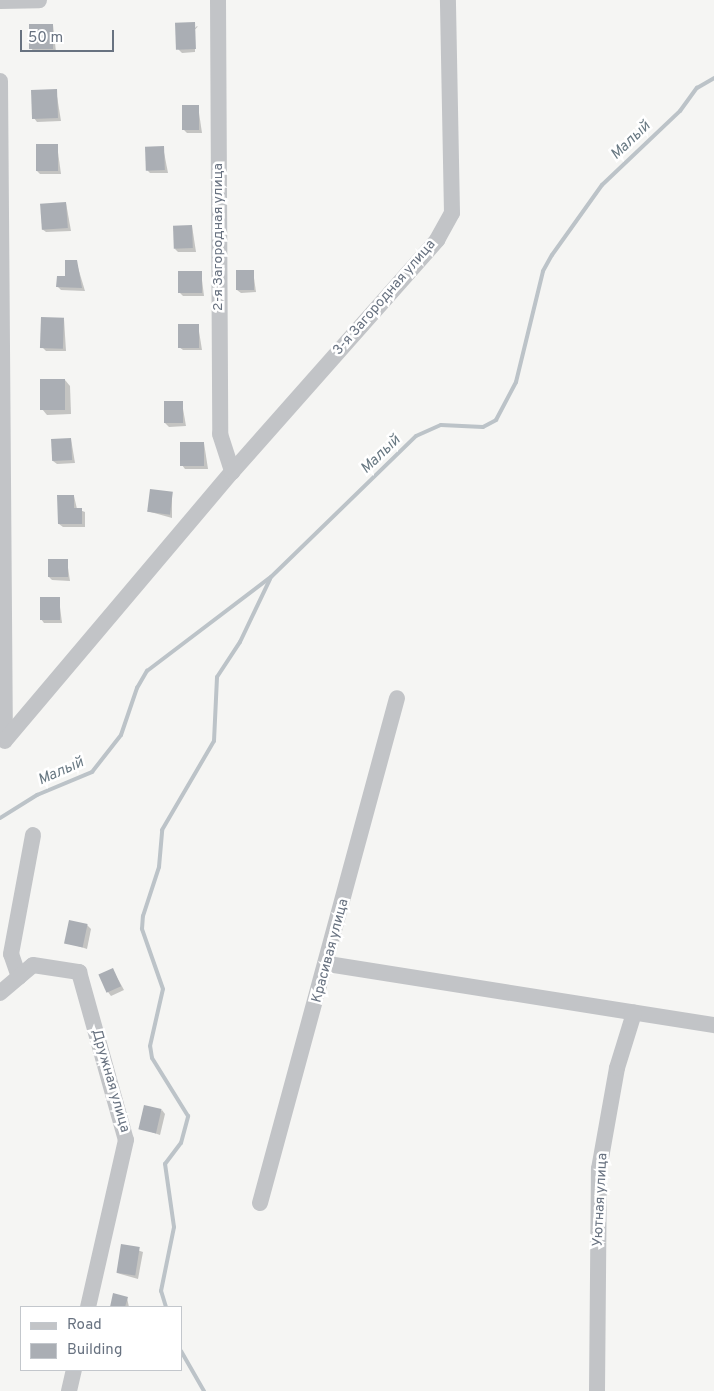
<!DOCTYPE html>
<meta charset="utf-8">
<style>
body{margin:0}
#map{position:relative;width:714px;height:1391px;overflow:hidden;background:#f5f5f3;font-family:Overpass,sans-serif}
div>[style]{position:absolute}
[style*='--x']{left:calc(var(--x)*1px);top:calc(var(--y)*1px);width:calc(var(--w)*1px);rotate:calc(var(--a)*1deg)}
.shadow>*{inset:0;background:#0003;transform-origin:0 0}
.stream>*{height:4px;margin:-2px;padding:0 2px;transform-origin:2px;border-radius:2px;background:#bcc3c8}
.building>*{inset:0;background:#aaaeb4;transform-origin:0 0}
.minor>*{height:16px;margin:-8px;padding:0 8px;transform-origin:8px;border-radius:8px;background:#c2c4c7}
span{translate:-50% -50%;white-space:nowrap;text-align:center;line-height:1.15;-webkit-text-stroke:5px #fff;paint-order:stroke}
.street-label{font-size:14px;color:#687280}
.water-label{font-size:15px;color:#697983;font-style:italic}
.legend{position:absolute;left:20px;top:1306px;width:162px;height:65px;box-sizing:border-box;background:#fff;border:1px solid #c3c7cc;margin:0;padding:6px 9px;list-style:none;font-size:15px;color:#687280}
.legend li{display:flex;align-items:center;gap:10px;height:25px}
.legend b{width:25px;border:1px solid #c3c7cc}
.scale{position:absolute;left:20px;top:30px;width:94px;height:22px;box-sizing:border-box;border:2px solid #687280;border-top:0;padding-left:6px;font-size:15px;line-height:18px;white-space:nowrap;color:#687280;-webkit-text-stroke:4px #fff;paint-order:stroke}
</style>
<div id="map">
<div class="shadow">
<i style="clip-path:polygon(195px 24px,195px 52px,182px 53px,178px 49px)"></i>
<i style="clip-path:polygon(53px 25px,56px 52px,34px 52px,31px 48px)"></i>
<i style="left:197px;top:26px;width:1px;height:26px;rotate:45deg"></i>
<i style="clip-path:polygon(56px 90px,61px 121px,37px 122px,34px 118px)"></i>
<i style="clip-path:polygon(198px 106px,202px 133px,187px 133px,184px 130px)"></i>
<i style="clip-path:polygon(57px 145px,61px 174px,40px 174px,37px 171px)"></i>
<i style="clip-path:polygon(163px 147px,168px 173px,150px 173px,147px 170px)"></i>
<i style="clip-path:polygon(66px 203px,71px 231px,46px 232px,42px 229px)"></i>
<i style="clip-path:polygon(192px 226px,196px 252px,178px 252px,175px 249px)"></i>
<i style="clip-path:polygon(76px 261px,85px 291px,61px 290px,58px 287px)"></i>
<i style="clip-path:polygon(253px 271px,256px 292px,241px 293px,237px 290px)"></i>
<i style="clip-path:polygon(201px 272px,204px 296px,183px 296px,179px 292px)"></i>
<i style="clip-path:polygon(64px 319px,66px 351px,46px 351px,42px 347px)"></i>
<i style="clip-path:polygon(198px 325px,202px 350px,183px 350px,179px 347px)"></i>
<i style="clip-path:polygon(65px 380px,70px 386px,71px 414px,47px 415px,42px 409px)"></i>
<i style="clip-path:polygon(182px 403px,186px 426px,169px 427px,165px 423px)"></i>
<i style="clip-path:polygon(71px 439px,75px 463px,57px 464px,53px 461px)"></i>
<i style="clip-path:polygon(204px 443px,208px 469px,185px 469px,182px 465px)"></i>
<i style="clip-path:polygon(172px 493px,172px 518px,147px 511px)"></i>
<i style="clip-path:polygon(74px 496px,77px 509px,85px 512px,85px 527px,63px 527px,59px 524px)"></i>
<i style="clip-path:polygon(67px 561px,70px 581px,52px 580px,49px 577px)"></i>
<i style="clip-path:polygon(59px 599px,62px 623px,44px 623px,41px 619px)"></i>
<i style="clip-path:polygon(87px 925px,91px 929px,87px 949px,66px 942px)"></i>
<i style="clip-path:polygon(113px 970px,124px 990px,111px 996px,108px 992px)"></i>
<i style="clip-path:polygon(162px 1110px,165px 1114px,160px 1135px,140px 1128px)"></i>
<i style="clip-path:polygon(122px 1245px,143px 1252px,138px 1279px,117px 1273px)"></i>
<i style="clip-path:polygon(114px 1295px,127px 1298px,129px 1307px,111px 1307px)"></i>
</div>
<div class="stream">
<i style="--x:0;--y:818;--w:44;--a:-31.9"></i>
<i style="--x:37;--y:795;--w:60;--a:-22.7"></i>
<i style="--x:92;--y:772;--w:47;--a:-51.9"></i>
<i style="--x:121;--y:735;--w:50;--a:-71.2"></i>
<i style="--x:137;--y:688;--w:20;--a:-60"></i>
<i style="--x:147;--y:671;--w:156;--a:-37.2"></i>
<i style="--x:271;--y:577;--w:202;--a:-44.2"></i>
<i style="--x:416;--y:436;--w:27;--a:-24"></i>
<i style="--x:441;--y:425;--w:42;--a:2.7"></i>
<i style="--x:483;--y:427;--w:15;--a:-28"></i>
<i style="--x:496;--y:420;--w:43;--a:-62.2"></i>
<i style="--x:516;--y:382;--w:114;--a:-76.3"></i>
<i style="--x:543;--y:271;--w:18;--a:-61"></i>
<i style="--x:552;--y:255;--w:86;--a:-54.5"></i>
<i style="--x:602;--y:185;--w:108;--a:-43.5"></i>
<i style="--x:680;--y:111;--w:29;--a:-54"></i>
<i style="--x:697;--y:88;--w:20;--a:-30"></i>
<i style="--x:166;--y:1307;--w:17;--a:-107"></i>
<i style="--x:161;--y:1291;--w:65;--a:-78.5"></i>
<i style="--x:174;--y:1227;--w:64;--a:-98.1"></i>
<i style="--x:165;--y:1164;--w:26;--a:-53"></i>
<i style="--x:181;--y:1143;--w:28;--a:-75"></i>
<i style="--x:188;--y:1116;--w:68;--a:-121.8"></i>
<i style="--x:152;--y:1058;--w:12;--a:-99"></i>
<i style="--x:150;--y:1046;--w:58;--a:-77.2"></i>
<i style="--x:163;--y:989;--w:64;--a:-109.3"></i>
<i style="--x:142;--y:929;--w:13;--a:-86"></i>
<i style="--x:143;--y:916;--w:52;--a:-71.9"></i>
<i style="--x:159;--y:867;--w:37;--a:-85"></i>
<i style="--x:162;--y:830;--w:103;--a:-59.7"></i>
<i style="--x:214;--y:741;--w:64;--a:-87.3"></i>
<i style="--x:217;--y:677;--w:42;--a:-56.7"></i>
<i style="--x:240;--y:642;--w:70;--a:-64.5"></i>
<i style="--x:181;--y:1351;--w:46;--a:60.1"></i>
</div>
<div class="building">
<i style="left:195px;top:22px;width:27px;height:20px;rotate:88deg"></i>
<i style="left:29px;top:24px;width:24px;height:25px"></i>
<i style="left:57px;top:89px;width:29px;height:26px;rotate:88deg"></i>
<i style="left:182px;top:105px;width:17px;height:25px"></i>
<i style="left:36px;top:144px;width:22px;height:27px"></i>
<i style="left:164px;top:146px;width:24px;height:19px;rotate:88deg"></i>
<i style="left:66px;top:202px;width:26px;height:26px;rotate:86deg"></i>
<i style="left:192px;top:225px;width:23px;height:19px;rotate:88deg"></i>
<i style="clip-path:polygon(65px 260px,77px 260px,82px 288px,56px 287px,57px 276px,65px 276px)"></i>
<i style="left:236px;top:270px;width:18px;height:20px"></i>
<i style="left:178px;top:271px;width:24px;height:22px"></i>
<i style="left:41px;top:317px;width:23px;height:31px;rotate:2deg"></i>
<i style="left:178px;top:324px;width:21px;height:24px"></i>
<i style="left:40px;top:379px;width:25px;height:31px"></i>
<i style="left:183px;top:401px;width:22px;height:19px;rotate:90deg"></i>
<i style="left:71px;top:438px;width:22px;height:20px;rotate:87deg"></i>
<i style="left:180px;top:442px;width:24px;height:24px"></i>
<i style="left:150px;top:489px;width:23px;height:23px;rotate:7deg"></i>
<i style="clip-path:polygon(57px 495px,74px 495px,74px 508px,82px 508px,82px 524px,58px 524px)"></i>
<i style="left:48px;top:559px;width:20px;height:18px"></i>
<i style="left:40px;top:597px;width:20px;height:23px"></i>
<i style="left:69px;top:920px;width:19px;height:24px;rotate:12deg"></i>
<i style="left:113px;top:968px;width:20px;height:16px;rotate:66deg"></i>
<i style="left:144px;top:1105px;width:18px;height:25px;rotate:13deg"></i>
<i style="left:121px;top:1244px;width:19px;height:29px;rotate:9deg"></i>
<i style="clip-path:polygon(113px 1293px,128px 1297px,125px 1307px,110px 1307px)"></i>
</div>
<div class="minor">
<i style="--x:218;--y:0;--w:434;--a:89.7"></i>
<i style="--x:220;--y:434;--w:40;--a:72"></i>
<i style="--x:0;--y:1;--w:39;--a:-1"></i>
<i style="--x:0;--y:81;--w:660;--a:89.57"></i>
<i style="--x:7;--y:738;--w:348;--a:-49.8"></i>
<i style="--x:232;--y:472;--w:310;--a:-48.5"></i>
<i style="--x:437;--y:240;--w:31;--a:-61"></i>
<i style="--x:452;--y:213;--w:213;--a:-91.1"></i>
<i style="--x:328;--y:964;--w:391;--a:9"></i>
<i style="--x:19;--y:977;--w:24;--a:-109"></i>
<i style="--x:11;--y:954;--w:121;--a:-79.5"></i>
<i style="--x:0;--y:993;--w:43;--a:-40.3"></i>
<i style="--x:33;--y:965;--w:47;--a:8.7"></i>
<i style="--x:79;--y:972;--w:174;--a:74.4"></i>
<i style="--x:126;--y:1140;--w:171;--a:102.8"></i>
<i style="--x:260;--y:1203;--w:523;--a:-74.82"></i>
<i style="--x:69;--y:1391;--w:22;--a:-77"></i>
<i style="--x:597;--y:1391;--w:222;--a:-89.5"></i>
<i style="--x:599;--y:1169;--w:103;--a:-79.9"></i>
<i style="--x:617;--y:1068;--w:58;--a:-72.8"></i>
</div>
<div class="street-label">
<span style="left:219px;top:237px;rotate:-90deg">2-я Загородная улица</span>
<span style="left:385px;top:298px;rotate:-49deg">3-я Загородная улица</span>
<span style="left:331px;top:951px;rotate:-75deg">Красивая улица</span>
<span style="left:110px;top:1081px;rotate:74deg">Дружная улица</span>
<span style="left:601px;top:1200px;rotate:-87deg">Уютная улица</span>
</div>
<div class="water-label">
<span style="left:631px;top:141px;rotate:-44deg">Малый</span>
<span style="left:381px;top:455px;rotate:-44deg">Малый</span>
<span style="left:61px;top:772px;rotate:-24deg">Малый</span>
</div>
<ul class="legend">
<li><b style="height:6px;background:#c2c4c7"></b>Road</li>
<li><b style="height:14px;background:#aaaeb4"></b>Building</li>
</ul>
<div class="scale">50 m</div>
</div>
